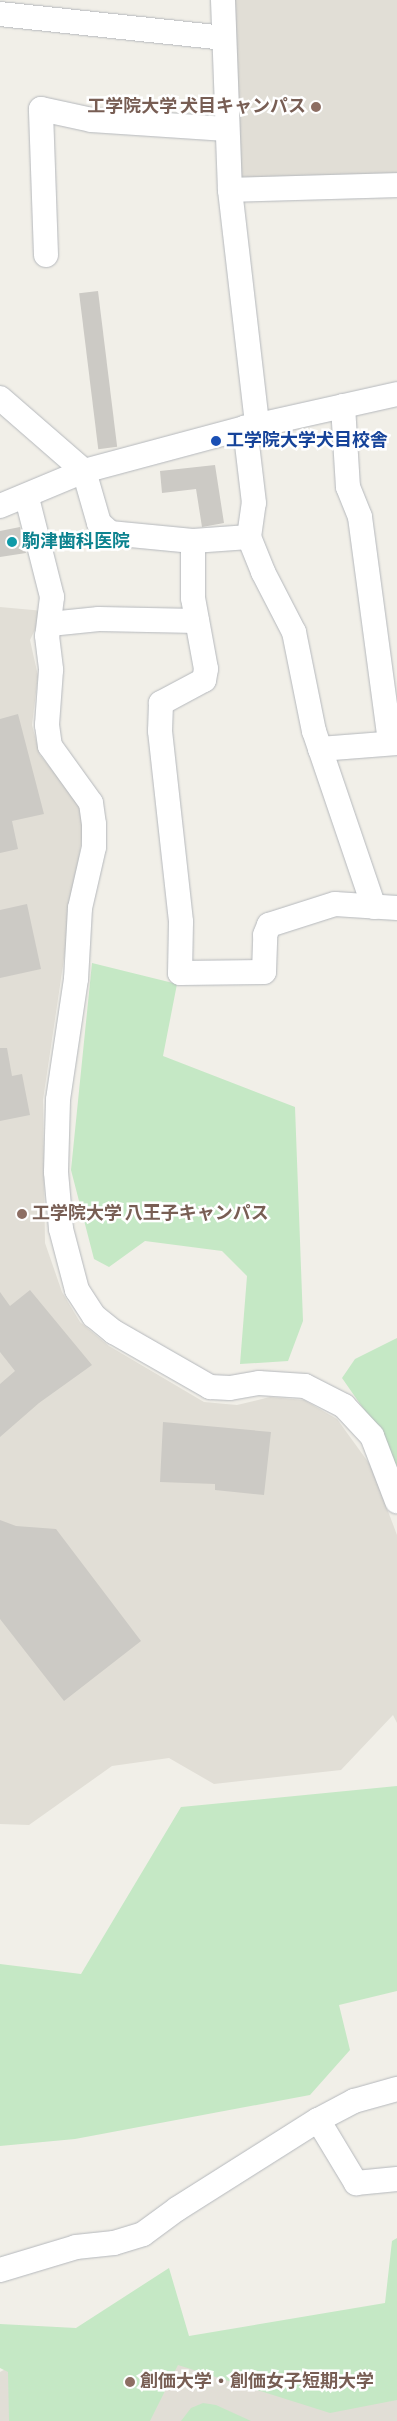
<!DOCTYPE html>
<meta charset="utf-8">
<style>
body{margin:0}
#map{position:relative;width:397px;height:2421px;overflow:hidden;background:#f1efe8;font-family:"Alegreya Sans","Noto Sans JP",sans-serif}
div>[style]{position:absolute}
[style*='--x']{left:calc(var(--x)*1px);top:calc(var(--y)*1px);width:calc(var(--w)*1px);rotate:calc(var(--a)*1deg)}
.education>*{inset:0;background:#e1ded6;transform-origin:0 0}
.green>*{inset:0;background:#c5e8c5}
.building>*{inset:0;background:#cccac5;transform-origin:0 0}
.roads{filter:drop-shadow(0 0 1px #b5b8bc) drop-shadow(0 0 1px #b5b8bc)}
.minor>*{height:24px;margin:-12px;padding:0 12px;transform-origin:12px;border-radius:12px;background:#fff}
.dots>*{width:14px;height:14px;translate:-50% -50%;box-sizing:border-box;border:2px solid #fff;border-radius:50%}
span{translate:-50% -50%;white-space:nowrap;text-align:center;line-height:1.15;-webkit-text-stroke:5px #fff;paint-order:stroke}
.education-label{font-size:18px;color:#785e54;font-weight:700}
.right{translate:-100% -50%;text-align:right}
.left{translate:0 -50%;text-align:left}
.transit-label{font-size:18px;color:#164399;font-weight:700}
.culture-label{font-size:18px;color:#0d838f;font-weight:700}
</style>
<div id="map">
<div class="education">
<i style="left:232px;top:0;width:165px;height:179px"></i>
<i style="clip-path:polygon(0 607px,44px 611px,30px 640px,38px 676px,32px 725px,40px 755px,80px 804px,84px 824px,43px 1100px,45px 1243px,62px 1292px,80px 1322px,109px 1346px,204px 1402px,237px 1405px,270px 1397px,304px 1400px,337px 1419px,371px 1466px,397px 1535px,397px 1723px,393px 1715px,341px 1770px,214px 1784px,169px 1758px,112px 1766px,29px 1825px,0 1824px)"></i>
<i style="clip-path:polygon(96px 2334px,397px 2392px,397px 2421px,0 2421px,0 2372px,28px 2357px)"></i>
</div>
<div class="green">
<i style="clip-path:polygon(92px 963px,177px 984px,163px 1056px,295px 1107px,303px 1321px,288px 1361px,240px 1364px,247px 1276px,222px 1251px,145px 1241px,109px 1267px,94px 1259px,71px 1170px)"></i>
<i style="clip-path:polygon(397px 1338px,397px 1469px,365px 1411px,342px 1378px,355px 1359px)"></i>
<i style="clip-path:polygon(397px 1786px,397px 1991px,339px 2005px,350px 2050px,310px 2095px,75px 2139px,0 2146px,0 1964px,81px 1974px,181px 1807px)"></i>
<i style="clip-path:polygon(397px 2238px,397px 2400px,330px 2413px,178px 2365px,150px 2421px,9px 2421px,8px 2372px,0 2368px,0 2324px,76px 2328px,169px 2268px,189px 2336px,385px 2303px,392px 2241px)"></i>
<i style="clip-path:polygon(203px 2403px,216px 2405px,251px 2421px,181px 2421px,191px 2408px)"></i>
</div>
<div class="building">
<i style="left:98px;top:291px;width:157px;height:19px;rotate:83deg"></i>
<i style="clip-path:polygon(215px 465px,224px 523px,202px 527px,196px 489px,162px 493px,160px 471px)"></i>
<i style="clip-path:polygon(20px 527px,26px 553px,0 557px,0 531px)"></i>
<i style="clip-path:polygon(18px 714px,44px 814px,12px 821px,18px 849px,0 853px,0 719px)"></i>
<i style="clip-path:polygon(27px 904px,41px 969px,0 978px,0 910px)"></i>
<i style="clip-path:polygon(0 1048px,7px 1048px,12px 1076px,22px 1074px,30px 1115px,0 1121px)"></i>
<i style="clip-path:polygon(30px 1290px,92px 1365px,39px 1403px,0 1437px,0 1384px,15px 1371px,0 1352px,0 1292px,10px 1306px)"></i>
<i style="clip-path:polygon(163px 1422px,271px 1432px,264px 1495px,215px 1490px,215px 1484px,160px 1482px)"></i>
<i style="clip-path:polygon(0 1520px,16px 1526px,56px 1529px,141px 1641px,64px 1701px,0 1619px)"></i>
</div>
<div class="roads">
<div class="minor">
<i style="--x:223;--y:0;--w:190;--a:87.9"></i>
<i style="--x:230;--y:190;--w:237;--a:83.4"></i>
<i style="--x:0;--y:14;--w:225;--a:6.1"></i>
<i style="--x:230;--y:190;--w:167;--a:-1.7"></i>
<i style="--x:46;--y:255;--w:146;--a:-92"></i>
<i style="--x:41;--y:109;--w:52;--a:12.2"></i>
<i style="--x:92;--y:120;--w:134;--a:3.8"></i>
<i style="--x:0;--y:398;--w:111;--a:41"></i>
<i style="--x:84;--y:471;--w:54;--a:73.9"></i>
<i style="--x:99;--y:523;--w:15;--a:42"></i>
<i style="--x:110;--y:533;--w:83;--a:5.5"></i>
<i style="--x:193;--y:541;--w:56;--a:-4.1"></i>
<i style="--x:249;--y:537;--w:34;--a:-82"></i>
<i style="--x:254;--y:503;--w:76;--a:-96.8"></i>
<i style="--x:343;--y:406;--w:81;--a:86.5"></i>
<i style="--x:348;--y:487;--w:32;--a:68"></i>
<i style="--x:360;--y:517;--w:228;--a:82.4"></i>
<i style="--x:27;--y:498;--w:102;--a:75.8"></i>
<i style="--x:52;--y:597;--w:39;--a:97"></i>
<i style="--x:47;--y:636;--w:34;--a:83"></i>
<i style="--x:51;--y:670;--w:55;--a:94.2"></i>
<i style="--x:47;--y:725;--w:21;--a:82"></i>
<i style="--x:50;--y:746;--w:70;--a:54.3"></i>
<i style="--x:91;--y:803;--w:21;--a:82"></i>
<i style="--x:94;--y:824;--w:23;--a:90"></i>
<i style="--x:94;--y:847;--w:63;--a:102.9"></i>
<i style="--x:80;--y:908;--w:71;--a:93.2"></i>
<i style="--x:76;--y:979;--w:122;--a:98.5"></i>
<i style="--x:58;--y:1100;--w:72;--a:91.6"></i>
<i style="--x:56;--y:1172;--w:57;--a:85"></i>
<i style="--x:61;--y:1229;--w:63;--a:75.3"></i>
<i style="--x:77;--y:1290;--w:31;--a:57"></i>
<i style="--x:94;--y:1316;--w:26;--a:39"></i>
<i style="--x:114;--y:1332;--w:111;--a:29.8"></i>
<i style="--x:210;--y:1387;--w:20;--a:3"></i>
<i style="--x:230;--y:1388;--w:29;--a:-10"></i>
<i style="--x:259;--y:1383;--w:46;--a:3.7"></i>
<i style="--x:305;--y:1386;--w:44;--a:27.1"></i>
<i style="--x:344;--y:1406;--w:41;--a:47"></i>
<i style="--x:372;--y:1436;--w:70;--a:69"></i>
<i style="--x:0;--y:506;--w:91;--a:-22.6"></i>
<i style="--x:84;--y:471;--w:167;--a:-15"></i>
<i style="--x:245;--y:428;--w:156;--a:-12.6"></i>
<i style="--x:249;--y:537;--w:38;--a:68"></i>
<i style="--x:263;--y:572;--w:68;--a:62.7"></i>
<i style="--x:294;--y:632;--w:101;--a:78.6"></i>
<i style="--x:314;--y:731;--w:186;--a:71.2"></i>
<i style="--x:193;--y:541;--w:57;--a:90"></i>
<i style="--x:193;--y:598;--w:72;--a:79.6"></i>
<i style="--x:206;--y:669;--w:11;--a:100"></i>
<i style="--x:204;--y:680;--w:49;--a:151.9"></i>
<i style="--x:161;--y:703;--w:28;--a:92"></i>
<i style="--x:160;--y:731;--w:192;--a:83.7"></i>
<i style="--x:181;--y:922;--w:51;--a:91.1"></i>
<i style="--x:180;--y:973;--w:84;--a:-0.7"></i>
<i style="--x:264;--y:972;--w:37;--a:-88"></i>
<i style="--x:265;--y:935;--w:11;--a:-68"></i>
<i style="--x:269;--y:925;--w:69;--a:-17.7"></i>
<i style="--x:335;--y:904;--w:62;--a:3.7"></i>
<i style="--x:50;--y:624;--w:49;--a:-5.8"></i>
<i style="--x:99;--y:619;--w:98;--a:1.2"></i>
<i style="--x:320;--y:749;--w:77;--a:-4.5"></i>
<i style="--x:318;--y:2120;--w:74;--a:58.9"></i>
<i style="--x:356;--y:2183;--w:41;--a:-5.6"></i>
<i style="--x:0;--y:2270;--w:79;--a:-16.8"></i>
<i style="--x:76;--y:2247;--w:38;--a:-6"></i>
<i style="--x:114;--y:2243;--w:30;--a:-17"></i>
<i style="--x:143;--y:2234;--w:42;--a:-36.3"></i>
<i style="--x:177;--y:2209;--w:167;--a:-32.3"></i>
<i style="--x:318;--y:2120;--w:41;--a:-27.8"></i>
<i style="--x:354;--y:2101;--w:45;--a:-15.6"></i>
</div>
</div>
<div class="dots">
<i style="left:316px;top:107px;background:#8d6e63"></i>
<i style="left:216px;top:441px;background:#1a4fb4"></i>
<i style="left:12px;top:542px;background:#0f9aa8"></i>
<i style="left:22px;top:1214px;background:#8d6e63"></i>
<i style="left:130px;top:2382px;background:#8d6e63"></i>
</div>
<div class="education-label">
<span class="right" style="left:306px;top:107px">工学院大学 犬目キャンパス</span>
<span class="left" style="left:32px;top:1214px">工学院大学 八王子キャンパス</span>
<span class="left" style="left:140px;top:2382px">創価大学・創価女子短期大学</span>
</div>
<div class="transit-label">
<span class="left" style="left:226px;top:441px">工学院大学犬目校舎</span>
</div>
<div class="culture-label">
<span class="left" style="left:22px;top:542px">駒津歯科医院</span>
</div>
</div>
